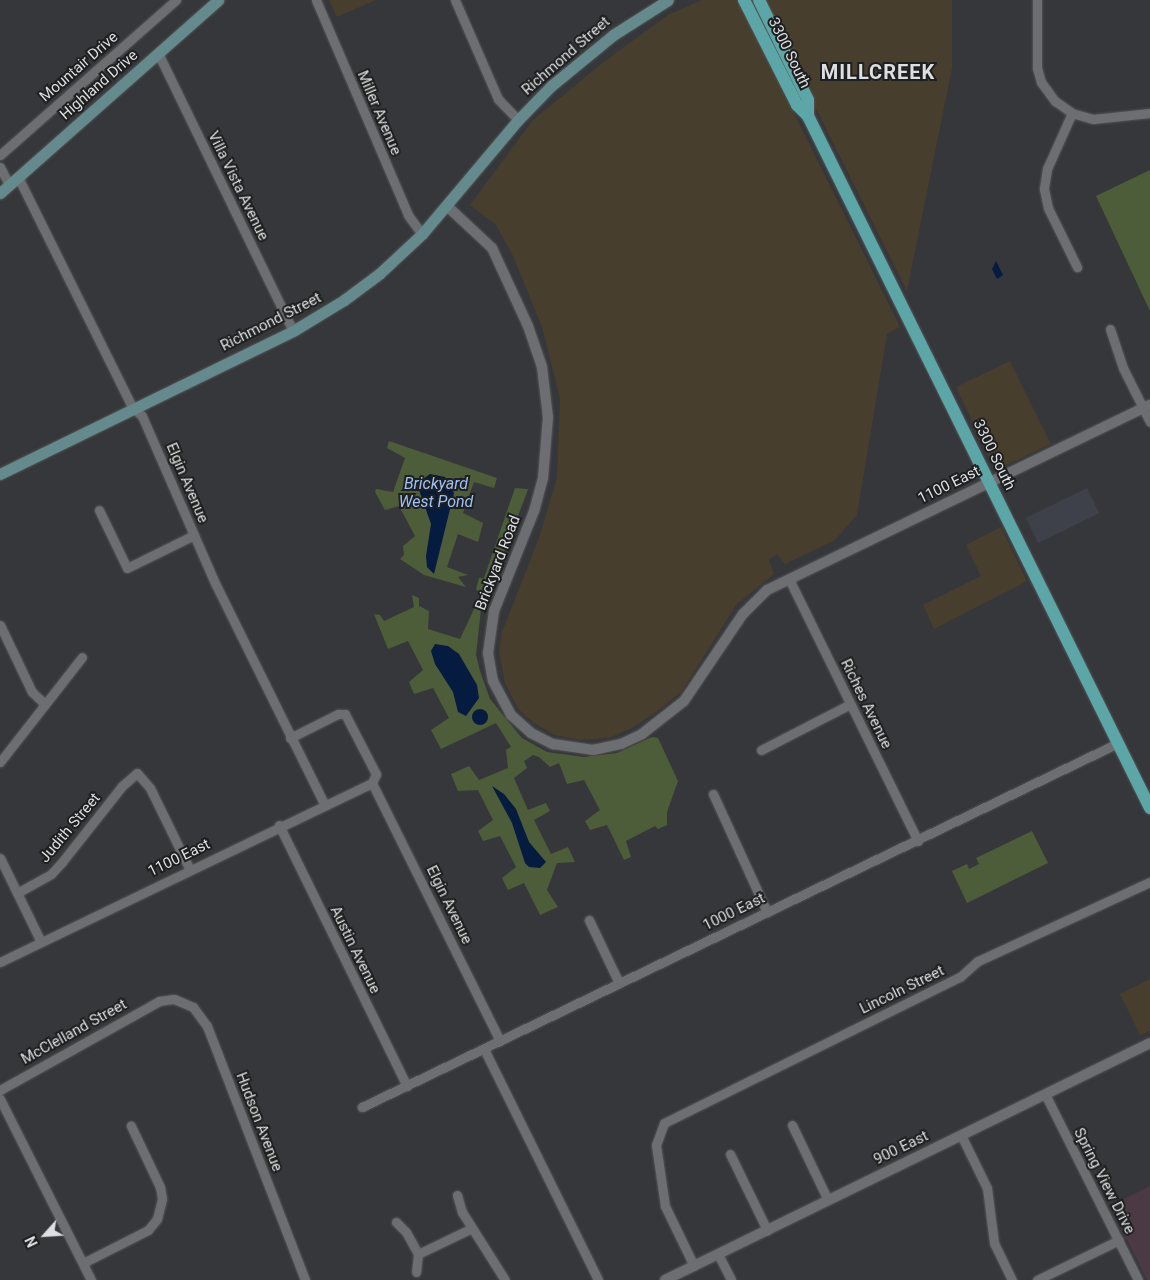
<!DOCTYPE html>
<style>
body{margin:0}
#map{position:relative;width:1150px;height:1280px;overflow:hidden;background:#36373a;font-family:Roboto,sans-serif}
div>[style]{position:absolute}
[style*='--x']{left:calc(var(--x)*1px);top:calc(var(--y)*1px);width:calc(var(--w)*1px);rotate:calc(var(--a)*1deg)}
.commercial>*{inset:0;background:#483e2d}
.built>*{inset:0;background:#3e4149;transform-origin:0 0}
.education>*{inset:0;background:#4b3943}
.green>*{inset:0;background:#4d5d39}
.water>*{inset:0;background:#051b40}
.round{border-radius:50%}
.roads{filter:drop-shadow(0 0 1px #545557) drop-shadow(0 0 1px #545557)}
.minor>*{height:9px;margin:-4.5px;padding:0 4.5px;transform-origin:4.5px;border-radius:4.5px;background:#6d6e71}
.tertiary>*{height:10px;margin:-5px;padding:0 5px;transform-origin:5px;border-radius:5px;background:#6d6e71}
.secondary>*{height:11px;margin:-5.5px;padding:0 5.5px;transform-origin:5.5px;border-radius:5.5px;background:#658a8d}
.primary>*{height:12px;margin:-6px;padding:0 6px;transform-origin:6px;border-radius:6px;background:#5ca6a8}
span{translate:-50% -50%;white-space:nowrap;text-align:center;line-height:1.15;-webkit-text-stroke:4px #1e1f20;paint-order:stroke}
.street-label{font-size:15px;color:#dedfe1}
.water-label{font-size:16px;color:#9fc0f6;font-style:italic}
.district-label{font-size:20px;color:#dedfe1;font-weight:700;letter-spacing:1px}
.north{position:absolute;left:20px;top:1210px;width:50px;height:50px;-webkit-text-stroke:4px #1e1f20;paint-order:stroke;rotate:244deg;font-size:14px;font-weight:700;line-height:20px;text-align:center;color:#dedfe1}
.north::after{content:'';display:block;margin:auto;width:18px;height:22px;background:#dedfe1;clip-path:polygon(50% 0,100% 100%,50% 72%,0 100%)}
</style>
<div id="map">
<div class="commercial">
<i style="clip-path:polygon(329px 0,376px 0,337px 17px)"></i>
<i style="clip-path:polygon(702px 0,738px 0,900px 327px,887px 334px,857px 515px,835px 540px,785px 564px,777px 554px,769px 560px,774px 574px,736px 605px,682px 691px,659px 710px,632px 728px,609px 738px,580px 740px,555px 735px,534px 723px,519px 710px,505px 683px,499px 651px,502px 632px,539px 538px,557px 478px,560px 398px,542px 327px,513px 256px,496px 225px,470px 205px,533px 120px,605px 61px,668px 15px)"></i>
<i style="clip-path:polygon(762px 0,952px 0,952px 68px,907px 291px)"></i>
<i style="clip-path:polygon(1010px 361px,1051px 444px,1002px 467px,993px 464px,956px 387px)"></i>
<i style="clip-path:polygon(1001px 527px,1027px 581px,934px 629px,923px 605px,981px 576px,966px 545px)"></i>
<i style="clip-path:polygon(1150px 979px,1150px 1031px,1140px 1035px,1120px 994px)"></i>
</div>
<div class="built">
<i style="left:1087px;top:488px;width:28px;height:68px;rotate:64deg"></i>
</div>
<div class="education">
<i style="clip-path:polygon(1150px 1186px,1150px 1280px,1147px 1280px,1110px 1206px)"></i>
</div>
<div class="green">
<i style="clip-path:polygon(1150px 170px,1150px 311px,1096px 196px)"></i>
<i style="clip-path:polygon(389px 441px,497px 478px,494px 488px,474px 482px,463px 513px,483px 523px,478px 542px,458px 534px,447px 567px,468px 575px,458px 577px,466px 587px,424px 575px,400px 559px,404px 555px,403px 546px,415px 536px,399px 506px,385px 510px,375px 492px,376px 489px,393px 492px,405px 458px,387px 448px)"></i>
<i style="clip-path:polygon(515px 488px,528px 489px,526px 495px,489px 591px,480px 593px,476px 589px,479px 578px,484px 578px)"></i>
<i style="clip-path:polygon(412px 595px,419px 598px,419px 606px,429px 611px,428px 629px,460px 639px,475px 607px,481px 609px,476px 655px,480px 671px,490px 699px,522px 738px,547px 752px,584px 757px,617px 753px,652px 737px,658px 738px,678px 781px,667px 812px,667px 825px,658px 829px,655px 826px,626px 841px,631px 857px,624px 860px,607px 825px,590px 830px,585px 821px,600px 810px,584px 780px,567px 784px,559px 763px,550px 767px,539px 757px,533px 755px,524px 761px,527px 768px,514px 778px,528px 810px,546px 803px,550px 811px,534px 820px,551px 854px,568px 847px,575px 862px,557px 863px,547px 890px,558px 907px,540px 915px,524px 883px,508px 890px,502px 878px,516px 867px,500px 836px,483px 841px,478px 831px,493px 820px,478px 790px,458px 791px,451px 774px,469px 766px,479px 780px,508px 768px,506px 750px,511px 747px,508px 742px,496px 723px,441px 749px,431px 730px,449px 718px,433px 688px,414px 694px,409px 682px,423px 670px,408px 641px,388px 649px,374px 614px,380px 615px,384px 621px,414px 607px)"></i>
<i style="clip-path:polygon(1032px 831px,1048px 863px,967px 903px,952px 871px,967px 864px,969px 869px,979px 864px,976px 858px)"></i>
</div>
<div class="water">
<i style="clip-path:polygon(996px 261px,1003px 275px,997px 279px,992px 269px)"></i>
<i style="clip-path:polygon(430px 474px,445px 477px,454px 493px,434px 574px,427px 567px,426px 556px,431px 524px,419px 490px,422px 480px)"></i>
<i style="clip-path:polygon(435px 644px,448px 646px,459px 654px,477px 685px,479px 698px,466px 716px,458px 712px,453px 692px,435px 664px,431px 651px)"></i>
<i class="round" style="left:472px;top:709px;width:16px;height:16px"></i>
<i style="clip-path:polygon(492px 786px,504px 794px,516px 809px,529px 842px,546px 862px,540px 868px,529px 867px,525px 863px,512px 823px)"></i>
</div>
<div class="roads">
<div class="minor">
<i style="--x:316;--y:0;--w:234;--a:66.8"></i>
<i style="--x:408;--y:215;--w:24;--a:54"></i>
<i style="--x:455;--y:0;--w:108;--a:66.5"></i>
<i style="--x:498;--y:99;--w:29;--a:46"></i>
<i style="--x:1037;--y:0;--w:68;--a:90"></i>
<i style="--x:1037;--y:68;--w:15;--a:74"></i>
<i style="--x:1041;--y:82;--w:24;--a:54"></i>
<i style="--x:1055;--y:101;--w:21;--a:35"></i>
<i style="--x:1072;--y:113;--w:22;--a:16"></i>
<i style="--x:1093;--y:119;--w:57;--a:-6"></i>
<i style="--x:158;--y:53;--w:309;--a:64.1"></i>
<i style="--x:1072;--y:113;--w:61;--a:114.1"></i>
<i style="--x:1047;--y:169;--w:20;--a:99"></i>
<i style="--x:1044;--y:189;--w:19;--a:78"></i>
<i style="--x:1048;--y:208;--w:66;--a:63.8"></i>
<i style="--x:0;--y:155;--w:235;--a:-41.4"></i>
<i style="--x:0;--y:167;--w:20;--a:63"></i>
<i style="--x:18;--y:177;--w:257;--a:63.6"></i>
<i style="--x:132;--y:407;--w:13;--a:42"></i>
<i style="--x:142;--y:416;--w:184;--a:66.4"></i>
<i style="--x:216;--y:585;--w:244;--a:63.7"></i>
<i style="--x:1110;--y:329;--w:41;--a:71.6"></i>
<i style="--x:1123;--y:368;--w:60;--a:63.4"></i>
<i style="--x:99;--y:510;--w:64;--a:64.2"></i>
<i style="--x:127;--y:568;--w:75;--a:-26.2"></i>
<i style="--x:789;--y:579;--w:292;--a:63.8"></i>
<i style="--x:0;--y:625;--w:74;--a:64.5"></i>
<i style="--x:32;--y:692;--w:18;--a:43"></i>
<i style="--x:290;--y:738;--w:54;--a:-26.6"></i>
<i style="--x:338;--y:714;--w:7;--a:0"></i>
<i style="--x:345;--y:714;--w:68;--a:62.7"></i>
<i style="--x:376;--y:774;--w:10;--a:114"></i>
<i style="--x:761;--y:750;--w:100;--a:-27.3"></i>
<i style="--x:0;--y:762;--w:133;--a:-52"></i>
<i style="--x:372;--y:783;--w:288;--a:63.6"></i>
<i style="--x:713;--y:794;--w:130;--a:65.4"></i>
<i style="--x:279;--y:825;--w:291;--a:63.9"></i>
<i style="--x:0;--y:858;--w:93;--a:64"></i>
<i style="--x:17;--y:893;--w:39;--a:-29"></i>
<i style="--x:51;--y:874;--w:16;--a:-47"></i>
<i style="--x:62;--y:862;--w:97;--a:-51.7"></i>
<i style="--x:122;--y:786;--w:20;--a:-41"></i>
<i style="--x:137;--y:773;--w:20;--a:49"></i>
<i style="--x:150;--y:788;--w:91;--a:64"></i>
<i style="--x:589;--y:920;--w:70;--a:64.5"></i>
<i style="--x:0;--y:962;--w:413;--a:-25.7"></i>
<i style="--x:484;--y:1049;--w:258;--a:63.7"></i>
<i style="--x:0;--y:1090;--w:182;--a:-29.2"></i>
<i style="--x:159;--y:1001;--w:15;--a:-8"></i>
<i style="--x:174;--y:999;--w:21;--a:23"></i>
<i style="--x:193;--y:1007;--w:24;--a:54"></i>
<i style="--x:207;--y:1026;--w:272;--a:68.9"></i>
<i style="--x:1045;--y:1094;--w:208;--a:63.4"></i>
<i style="--x:0;--y:1099;--w:203;--a:63.3"></i>
<i style="--x:362;--y:1107;--w:839;--a:-25.71"></i>
<i style="--x:792;--y:1125;--w:83;--a:64.4"></i>
<i style="--x:961;--y:1135;--w:59;--a:63.9"></i>
<i style="--x:987;--y:1188;--w:55;--a:82.7"></i>
<i style="--x:994;--y:1243;--w:41;--a:64.1"></i>
<i style="--x:730;--y:1154;--w:85;--a:64"></i>
<i style="--x:457;--y:1195;--w:18;--a:74"></i>
<i style="--x:462;--y:1212;--w:80;--a:57.7"></i>
<i style="--x:396;--y:1222;--w:14;--a:45"></i>
<i style="--x:406;--y:1232;--w:25;--a:61"></i>
<i style="--x:418;--y:1254;--w:18;--a:96"></i>
<i style="--x:418;--y:1254;--w:60;--a:-25.7"></i>
<i style="--x:718;--y:1254;--w:29;--a:63"></i>
<i style="--x:83;--y:1263;--w:73;--a:-26.9"></i>
<i style="--x:148;--y:1230;--w:14;--a:-51"></i>
<i style="--x:157;--y:1219;--w:21;--a:-76"></i>
<i style="--x:162;--y:1199;--w:12;--a:-99"></i>
<i style="--x:160;--y:1187;--w:68;--a:-115.4"></i>
<i style="--x:694;--y:1266;--w:67;--a:-115.8"></i>
<i style="--x:665;--y:1206;--w:62;--a:-98.4"></i>
<i style="--x:656;--y:1145;--w:23;--a:-70"></i>
<i style="--x:664;--y:1123;--w:330;--a:-26.3"></i>
<i style="--x:960;--y:977;--w:24;--a:-42"></i>
<i style="--x:978;--y:961;--w:189;--a:-24.7"></i>
<i style="--x:1037;--y:1280;--w:91;--a:-26"></i>
</div>
<div class="tertiary">
<i style="--x:447;--y:206;--w:62;--a:43"></i>
<i style="--x:492;--y:248;--w:86;--a:65.2"></i>
<i style="--x:528;--y:326;--w:43;--a:71.1"></i>
<i style="--x:542;--y:367;--w:50;--a:83.2"></i>
<i style="--x:548;--y:417;--w:61;--a:94.7"></i>
<i style="--x:543;--y:478;--w:34;--a:105"></i>
<i style="--x:534;--y:511;--w:108;--a:111.8"></i>
<i style="--x:494;--y:611;--w:42;--a:98.1"></i>
<i style="--x:488;--y:653;--w:28;--a:80"></i>
<i style="--x:493;--y:681;--w:38;--a:62"></i>
<i style="--x:511;--y:715;--w:27;--a:42"></i>
<i style="--x:531;--y:733;--w:25;--a:27"></i>
<i style="--x:553;--y:744;--w:40;--a:8.5"></i>
<i style="--x:593;--y:750;--w:29;--a:-12"></i>
<i style="--x:621;--y:744;--w:23;--a:-25"></i>
<i style="--x:642;--y:734;--w:53;--a:-38.2"></i>
<i style="--x:684;--y:701;--w:105;--a:-55.9"></i>
<i style="--x:743;--y:614;--w:34;--a:-45"></i>
<i style="--x:767;--y:590;--w:425;--a:-25.8"></i>
<i style="--x:665;--y:1280;--w:540;--a:-26.04"></i>
</div>
<div class="secondary">
<i style="--x:0;--y:193;--w:291;--a:-41.5"></i>
<i style="--x:0;--y:474;--w:326;--a:-26"></i>
<i style="--x:293;--y:331;--w:60;--a:-31.3"></i>
<i style="--x:344;--y:300;--w:44;--a:-36.6"></i>
<i style="--x:379;--y:274;--w:59;--a:-42.9"></i>
<i style="--x:422;--y:234;--w:149;--a:-49.9"></i>
<i style="--x:518;--y:120;--w:47;--a:-45.9"></i>
<i style="--x:551;--y:86;--w:80;--a:-39.4"></i>
<i style="--x:613;--y:35;--w:65;--a:-32.5"></i>
</div>
<div class="primary">
<i style="--x:744;--y:0;--w:118;--a:63.2"></i>
<i style="--x:797;--y:105;--w:16;--a:45"></i>
<i style="--x:808;--y:116;--w:772;--a:63.7"></i>
<i style="--x:759;--y:0;--w:111;--a:63.9"></i>
<i style="--x:808;--y:100;--w:16;--a:90"></i>
</div>
</div>
<div class="street-label">
<span style="left:789px;top:53px;rotate:64deg">3300 South</span>
<span style="left:566px;top:56px;rotate:-41deg">Richmond Street</span>
<span style="left:79px;top:67px;rotate:-41deg">Mountair Drive</span>
<span style="left:99px;top:85px;rotate:-41deg">Highland Drive</span>
<span style="left:379px;top:113px;rotate:67deg">Miller Avenue</span>
<span style="left:238px;top:186px;rotate:64deg">Villa Vista Avenue</span>
<span style="left:271px;top:322px;rotate:-27deg">Richmond Street</span>
<span style="left:994px;top:455px;rotate:64deg">3300 South</span>
<span style="left:187px;top:483px;rotate:67deg">Elgin Avenue</span>
<span style="left:949px;top:485px;rotate:-26deg">1100 East</span>
<span style="left:498px;top:563px;rotate:-69deg">Brickyard Road</span>
<span style="left:866px;top:704px;rotate:64deg">Riches Avenue</span>
<span style="left:70px;top:828px;rotate:-50deg">Judith Street</span>
<span style="left:179px;top:858px;rotate:-26deg">1100 East</span>
<span style="left:449px;top:905px;rotate:64deg">Elgin Avenue</span>
<span style="left:734px;top:912px;rotate:-26deg">1000 East</span>
<span style="left:355px;top:950px;rotate:64deg">Austin Avenue</span>
<span style="left:902px;top:990px;rotate:-26deg">Lincoln Street</span>
<span style="left:74px;top:1032px;rotate:-29deg">McClelland Street</span>
<span style="left:259px;top:1122px;rotate:69deg">Hudson Avenue</span>
<span style="left:901px;top:1148px;rotate:-26deg">900 East</span>
<span style="left:1104px;top:1181px;rotate:63deg">Spring View Drive</span>
</div>
<div class="water-label">
<span style="left:436px;top:493px">Brickyard<br>West Pond</span>
</div>
<div class="district-label">
<span style="left:878px;top:72px">MILLCREEK</span>
</div>
<div class="north">N</div>
</div>
